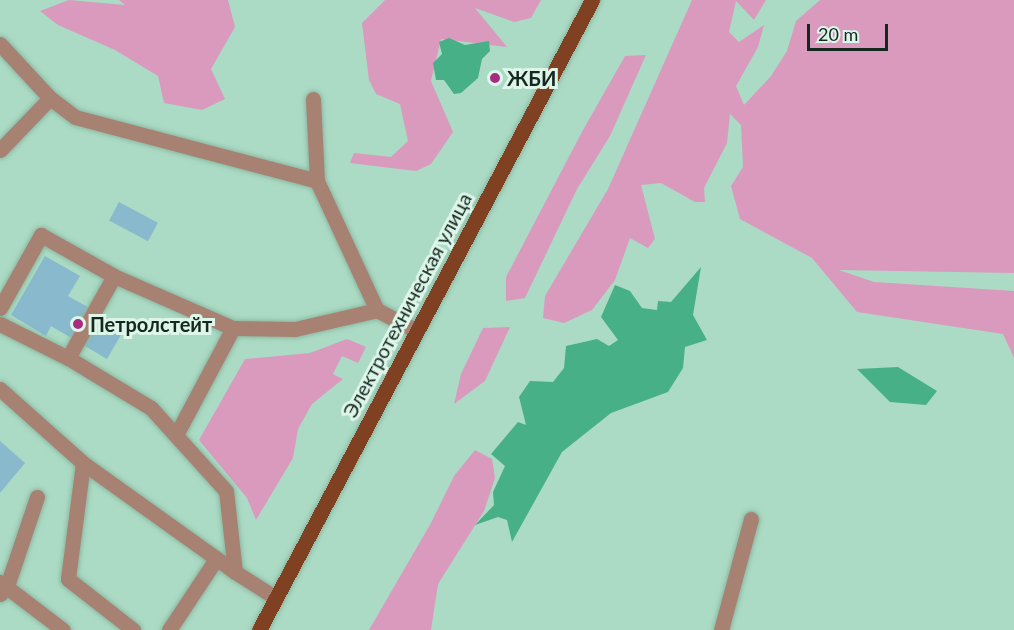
<!DOCTYPE html>
<meta charset="utf-8">
<style>
body{margin:0}
#map{position:relative;width:1014px;height:630px;overflow:hidden;background:#abdbc4;font-family:Lato,sans-serif}
div>[style]{position:absolute}
[style*='--x']{left:calc(var(--x)*1px);top:calc(var(--y)*1px);width:calc(var(--w)*1px);rotate:calc(var(--a)*1deg)}
.green>*{inset:0;background:#d99abe}
.water>*{inset:0;background:#47b087}
.building>*{inset:0;background:#88b9cd;transform-origin:0 0}
.roads{filter:drop-shadow(0 0 2px #8db7a3) drop-shadow(0 0 2px #8db7a3)}
.minor>*{height:15px;margin:-7.5px;padding:0 7.5px;transform-origin:7.5px;border-radius:7.5px;background:#a78272}
.major>*{height:15px;margin:-7.5px;padding:0 7.5px;transform-origin:7.5px;border-radius:7.5px;background:#804022}
.dots>*{width:16px;height:16px;translate:-50% -50%;box-sizing:border-box;border:3px solid #def6ea;border-radius:50%}
span{translate:-50% -50%;white-space:nowrap;text-align:center;line-height:1.15;-webkit-text-stroke:6px #def6ea;paint-order:stroke}
.poi-label{font-size:20px;color:#152820;font-weight:700}
.left{translate:0 -50%;text-align:left}
.street-label{font-size:20px;color:#152820}
.scale{position:absolute;left:807px;top:24px;width:81px;height:27px;box-sizing:border-box;border:3px solid #152820;border-top:0;padding-left:8px;font-size:18px;line-height:21px;white-space:nowrap;color:#152820;-webkit-text-stroke:4px #def6ea;paint-order:stroke}
</style>
<div id="map">
<div class="green">
<i style="clip-path:polygon(69px 0,125px 5px,119px 0,228px 0,235px 27px,211px 69px,225px 99px,202px 110px,164px 103px,158px 76px,115px 50px,58px 25px,40px 11px)"></i>
<i style="clip-path:polygon(385px 0,541px 0,531px 18px,514px 22px,475px 8px,507px 47px,441px 39px,431px 81px,453px 132px,431px 164px,416px 171px,350px 163px,354px 153px,391px 157px,408px 141px,400px 104px,376px 94px,369px 80px,362px 23px)"></i>
<i style="clip-path:polygon(692px 0,766px 0,754px 20px,736px 1px,729px 32px,739px 42px,764px 25px,758px 47px,736px 86px,744px 105px,771px 76px,787px 51px,796px 21px,820px 0,1014px 0,1014px 273px,839px 270px,874px 282px,1014px 291px,1014px 358px,1003px 334px,857px 312px,812px 258px,740px 219px,731px 186px,743px 167px,741px 125px,730px 114px,727px 143px,704px 188px,705px 202px,695px 202px,661px 183px,641px 185px,655px 239px,648px 248px,630px 238px,615px 280px,592px 310px,564px 323px,543px 318px,545px 296px,608px 189px)"></i>
<i style="clip-path:polygon(646px 55px,610px 136px,577px 189px,525px 298px,506px 301px,506px 277px,583px 130px,625px 56px)"></i>
<i style="clip-path:polygon(510px 327px,485px 381px,454px 404px,461px 374px,483px 328px)"></i>
<i style="clip-path:polygon(347px 339px,366px 347px,358px 363px,342px 356px,333px 374px,343px 379px,312px 404px,298px 429px,293px 458px,256px 520px,247px 498px,199px 440px,245px 359px,310px 353px)"></i>
<i style="clip-path:polygon(475px 450px,492px 459px,495px 478px,484px 511px,438px 584px,431px 630px,369px 630px,431px 523px,454px 476px)"></i>
</div>
<div class="water">
<i style="clip-path:polygon(449px 38px,465px 45px,489px 41px,490px 51px,482px 59px,478px 78px,461px 93px,454px 94px,444px 80px,436px 80px,433px 63px,442px 54px,439px 42px)"></i>
<i style="clip-path:polygon(701px 267px,693px 315px,707px 340px,685px 347px,683px 368px,668px 392px,611px 413px,562px 452px,512px 542px,507px 520px,498px 517px,475px 525px,494px 505px,493px 492px,505px 466px,491px 454px,518px 422px,526px 425px,519px 397px,530px 381px,553px 382px,564px 368px,566px 346px,597px 339px,609px 346px,618px 340px,601px 317px,615px 285px,630px 291px,642px 308px,657px 310px,658px 301px,671px 302px)"></i>
<i style="clip-path:polygon(898px 367px,937px 391px,926px 405px,890px 402px,857px 369px)"></i>
</div>
<div class="building">
<i style="left:119px;top:202px;width:44px;height:21px;rotate:28deg"></i>
<i style="clip-path:polygon(45px 256px,80px 276px,68px 296px,125px 328px,107px 359px,51px 326px,46px 336px,11px 315px)"></i>
<i style="clip-path:polygon(0 441px,25px 463px,0 493px)"></i>
</div>
<div class="roads">
<div class="minor">
<i style="--x:0;--y:44;--w:74;--a:47.2"></i>
<i style="--x:50;--y:98;--w:31;--a:37"></i>
<i style="--x:75;--y:117;--w:250;--a:14.8"></i>
<i style="--x:317;--y:181;--w:142;--a:65.1"></i>
<i style="--x:377;--y:310;--w:45;--a:27.7"></i>
<i style="--x:313;--y:99;--w:82;--a:87.2"></i>
<i style="--x:0;--y:150;--w:72;--a:-46.1"></i>
<i style="--x:0;--y:308;--w:84;--a:-60.7"></i>
<i style="--x:41;--y:235;--w:84;--a:29.3"></i>
<i style="--x:0;--y:324;--w:76;--a:26.6"></i>
<i style="--x:0;--y:389;--w:111;--a:41.7"></i>
<i style="--x:83;--y:463;--w:187;--a:35.6"></i>
<i style="--x:176;--y:435;--w:121;--a:-62"></i>
<i style="--x:83;--y:463;--w:117;--a:97.4"></i>
<i style="--x:68;--y:579;--w:83;--a:38.1"></i>
<i style="--x:0;--y:582;--w:79;--a:37.3"></i>
<i style="--x:0;--y:594;--w:11;--a:-49"></i>
<i style="--x:7;--y:586;--w:94;--a:-71.4"></i>
<i style="--x:276;--y:598;--w:49;--a:-147.6"></i>
<i style="--x:235;--y:572;--w:81;--a:-96.3"></i>
<i style="--x:226;--y:491;--w:112;--a:-132.1"></i>
<i style="--x:151;--y:408;--w:97;--a:-148.9"></i>
<i style="--x:68;--y:358;--w:94;--a:-60.7"></i>
<i style="--x:114;--y:276;--w:130;--a:23.6"></i>
<i style="--x:233;--y:328;--w:62;--a:0.9"></i>
<i style="--x:295;--y:329;--w:84;--a:-13"></i>
<i style="--x:169;--y:630;--w:85;--a:-56.5"></i>
<i style="--x:721;--y:630;--w:115;--a:-74.9"></i>
</div>
<div class="major">
<i style="--x:259;--y:630;--w:713;--a:-62.14"></i>
</div>
</div>
<div class="dots">
<i style="left:495px;top:78px;background:#a72b7e"></i>
<i style="left:78px;top:324px;background:#a72b7e"></i>
</div>
<div class="poi-label">
<span class="left" style="left:507px;top:78px">ЖБИ</span>
<span class="left" style="left:90px;top:324px">Петролстейт</span>
</div>
<div class="street-label">
<span style="left:407px;top:305px;rotate:-62deg">Электротехническая улица</span>
</div>
<div class="scale">20 m</div>
</div>
